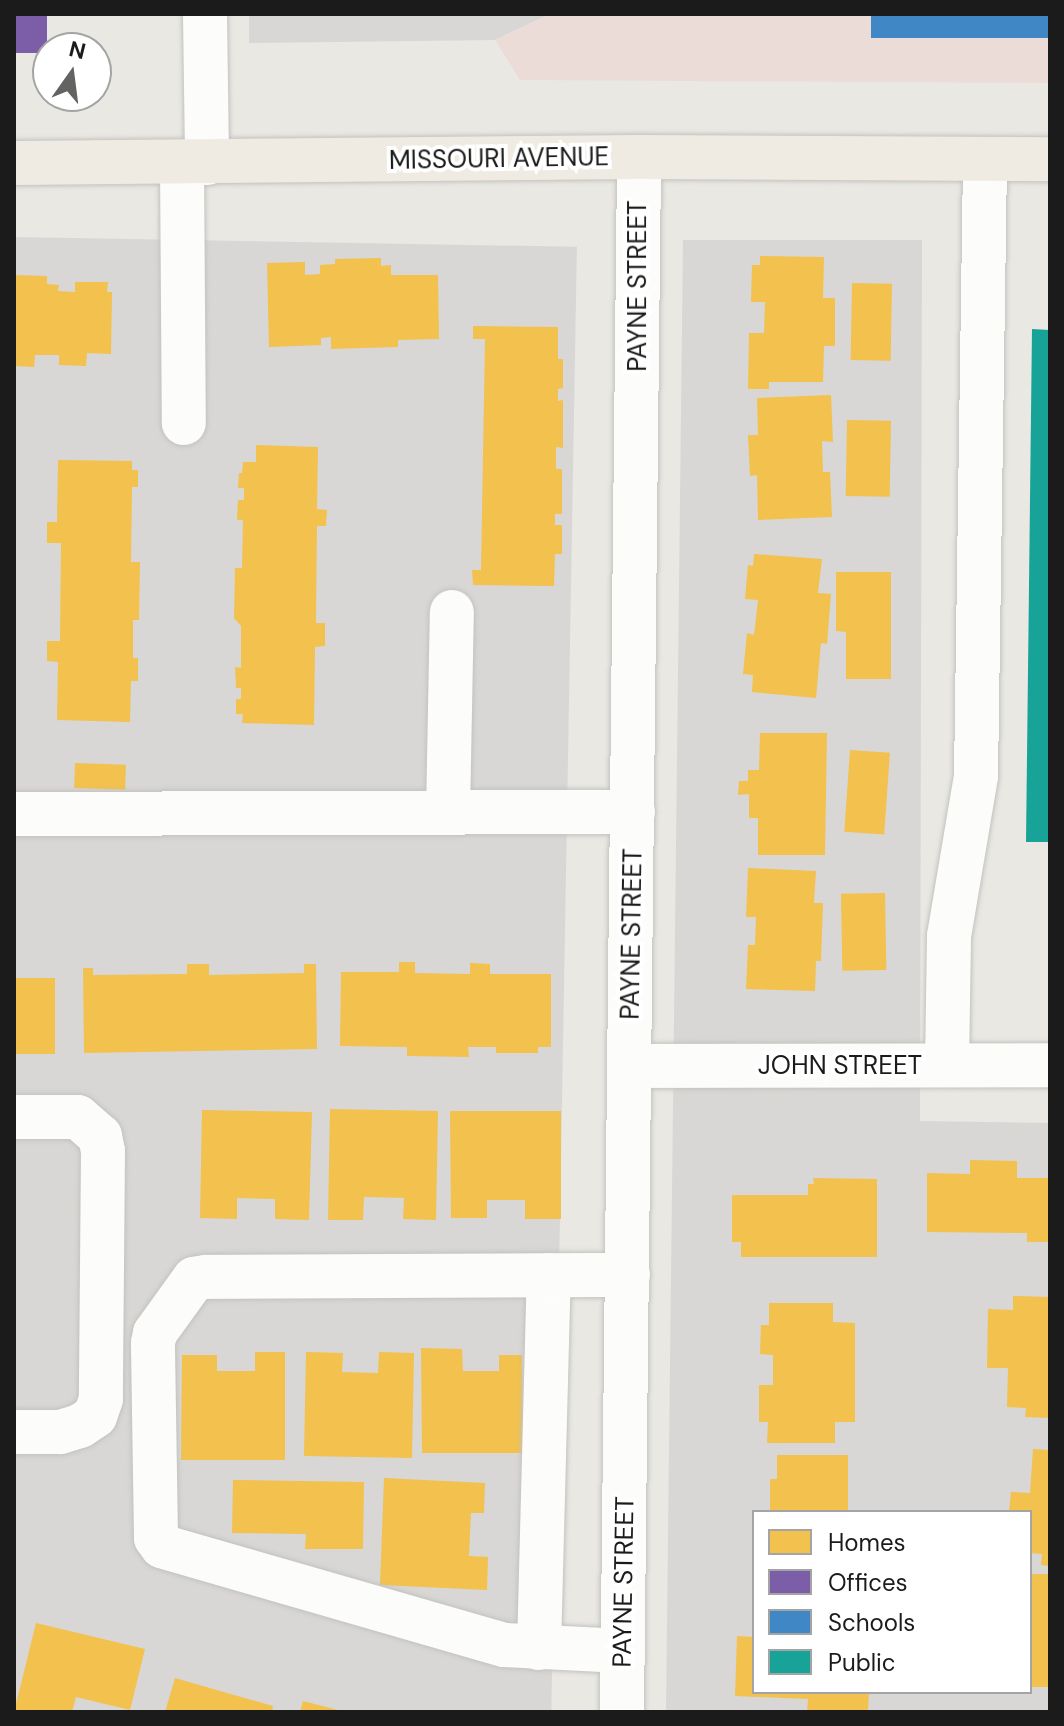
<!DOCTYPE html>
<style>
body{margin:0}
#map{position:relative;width:1064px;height:1726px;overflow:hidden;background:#e9e8e3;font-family:"DM Sans",sans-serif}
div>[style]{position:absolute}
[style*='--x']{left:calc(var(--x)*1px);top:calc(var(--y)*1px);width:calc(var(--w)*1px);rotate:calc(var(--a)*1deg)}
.residential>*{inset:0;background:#d8d7d5;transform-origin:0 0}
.commercial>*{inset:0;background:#ebdcd8}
.homes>*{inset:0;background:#f2c14e;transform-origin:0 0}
.offices>*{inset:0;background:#7b5ea7;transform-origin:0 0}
.schools>*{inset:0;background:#3f88c5;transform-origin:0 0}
.public>*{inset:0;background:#17a398}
.roads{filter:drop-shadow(0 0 2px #c2c2bf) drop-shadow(0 0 2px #c2c2bf)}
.minor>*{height:44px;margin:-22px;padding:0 22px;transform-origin:22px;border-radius:22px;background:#fcfcfb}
.major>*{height:44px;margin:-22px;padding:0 22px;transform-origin:22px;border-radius:22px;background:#efebe3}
span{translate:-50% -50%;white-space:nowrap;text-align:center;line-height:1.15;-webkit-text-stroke:8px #fff;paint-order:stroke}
.street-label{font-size:26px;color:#1b1b1b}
.frame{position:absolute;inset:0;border:16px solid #1b1b1b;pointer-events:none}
.legend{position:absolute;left:752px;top:1510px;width:280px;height:184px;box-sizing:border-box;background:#fff;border:2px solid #a4a4a4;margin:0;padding:10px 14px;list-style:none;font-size:24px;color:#1b1b1b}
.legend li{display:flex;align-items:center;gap:16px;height:40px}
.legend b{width:40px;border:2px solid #a4a4a4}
.north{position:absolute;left:32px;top:32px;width:80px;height:80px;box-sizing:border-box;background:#fff;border:2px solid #a4a4a4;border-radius:50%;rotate:14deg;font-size:22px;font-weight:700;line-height:32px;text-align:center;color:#1b1b1b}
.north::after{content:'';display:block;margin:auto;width:28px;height:36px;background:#636361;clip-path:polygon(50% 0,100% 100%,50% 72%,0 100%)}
</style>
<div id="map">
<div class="residential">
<i style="clip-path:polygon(249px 14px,550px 14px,495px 40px,249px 43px)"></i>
<i style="left:14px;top:237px;width:563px;height:1475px;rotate:1deg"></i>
<i style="clip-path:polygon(evenodd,683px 240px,922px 240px,920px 1121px,1050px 1123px,1050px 1712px,666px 1712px,683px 240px,754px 1512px,1030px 1512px,1030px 1692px,754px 1692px,754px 1512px)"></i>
</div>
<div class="commercial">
<i style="clip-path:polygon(550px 14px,1050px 14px,1050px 83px,520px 80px,495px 40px)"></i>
</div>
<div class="homes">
<i style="clip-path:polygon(760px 256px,824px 257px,823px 298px,835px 298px,835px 346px,824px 346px,823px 382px,769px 382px,769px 389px,748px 389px,749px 333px,764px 333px,765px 302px,751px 302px,752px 265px,760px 265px)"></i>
<i style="clip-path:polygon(381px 258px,381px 266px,391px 265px,391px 275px,438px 275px,439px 339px,398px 340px,398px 347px,331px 349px,331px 337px,321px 338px,321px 345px,269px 347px,267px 263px,305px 262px,305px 275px,320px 274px,320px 265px,335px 264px,335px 259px)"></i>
<i style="clip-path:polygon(14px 275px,47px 276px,47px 284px,59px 285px,58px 291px,75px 292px,75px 282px,108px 282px,107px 292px,112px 292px,111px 354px,87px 353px,86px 366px,59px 365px,59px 355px,35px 355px,34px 367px,14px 366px)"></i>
<i style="left:852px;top:283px;width:40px;height:77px;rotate:1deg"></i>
<i style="clip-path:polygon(473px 326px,558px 327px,558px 359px,563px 359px,563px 388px,558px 389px,558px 401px,563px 400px,563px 448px,556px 447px,556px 469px,562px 469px,562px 514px,555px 514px,555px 525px,562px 525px,562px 554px,555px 554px,554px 586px,473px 585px,472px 570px,481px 570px,485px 339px,473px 339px)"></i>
<i style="clip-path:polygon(831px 395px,833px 442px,822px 441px,823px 472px,830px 472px,832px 517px,758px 520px,757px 475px,750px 476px,748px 435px,758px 435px,757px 398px)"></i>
<i style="left:847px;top:420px;width:44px;height:76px;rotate:1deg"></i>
<i style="clip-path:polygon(256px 445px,318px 447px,317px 509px,327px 510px,326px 526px,317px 526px,316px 623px,325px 623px,325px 646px,315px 647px,314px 725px,242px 723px,243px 714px,236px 714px,236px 699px,241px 699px,241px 688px,236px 688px,235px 667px,241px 668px,241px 626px,234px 618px,235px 568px,242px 568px,243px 520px,237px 520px,238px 500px,244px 500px,244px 488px,238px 488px,239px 473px,242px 473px,243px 462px,256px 462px)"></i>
<i style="clip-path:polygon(58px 460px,132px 461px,132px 470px,138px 470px,138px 487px,132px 487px,131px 562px,140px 562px,139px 620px,133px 620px,133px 658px,138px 658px,138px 681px,131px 681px,130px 722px,57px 720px,58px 662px,47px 661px,47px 641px,60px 641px,61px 543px,47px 543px,47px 522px,57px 522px)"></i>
<i style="clip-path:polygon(754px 554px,822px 559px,818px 593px,831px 594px,827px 644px,821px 643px,816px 698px,752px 692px,753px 675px,743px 674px,747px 633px,754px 635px,758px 600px,745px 599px,748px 565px,753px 566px)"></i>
<i style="clip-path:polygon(836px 572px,891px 572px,891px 679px,846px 679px,846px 632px,836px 631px)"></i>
<i style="clip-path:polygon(760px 733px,827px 733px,825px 855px,758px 855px,758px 818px,749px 818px,749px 794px,738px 795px,739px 781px,748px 781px,748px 770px,759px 770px)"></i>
<i style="left:850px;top:750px;width:40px;height:82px;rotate:4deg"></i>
<i style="left:75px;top:763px;width:51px;height:25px;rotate:2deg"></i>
<i style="clip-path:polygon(748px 868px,816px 871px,814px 903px,823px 903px,821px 961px,816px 961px,815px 991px,746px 989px,748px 945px,755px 945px,756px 917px,746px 917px)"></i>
<i style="left:885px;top:893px;width:77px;height:44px;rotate:89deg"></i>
<i style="clip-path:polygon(399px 962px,415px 962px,415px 973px,470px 974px,470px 963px,490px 964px,490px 974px,551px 974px,551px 1047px,538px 1047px,538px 1053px,496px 1053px,496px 1047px,468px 1047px,469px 1057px,407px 1056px,407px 1047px,340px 1046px,341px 972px,399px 972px)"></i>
<i style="clip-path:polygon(187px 964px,209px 964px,209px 975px,304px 973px,304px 964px,316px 964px,317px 1049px,84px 1053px,83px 968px,93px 968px,93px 975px,187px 974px)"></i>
<i style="left:14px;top:978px;width:41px;height:76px"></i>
<i style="clip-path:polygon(330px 1109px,438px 1111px,436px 1220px,403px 1219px,404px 1198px,364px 1197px,363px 1220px,328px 1220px)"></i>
<i style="clip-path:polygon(202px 1110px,312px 1112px,309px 1220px,275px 1219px,275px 1199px,237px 1198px,237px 1219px,200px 1218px)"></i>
<i style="clip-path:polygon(450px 1111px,561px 1111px,561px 1219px,525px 1219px,525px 1200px,487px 1200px,487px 1218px,451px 1218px)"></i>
<i style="clip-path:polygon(970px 1160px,1017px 1161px,1017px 1178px,1050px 1178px,1050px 1242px,1027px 1242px,1027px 1233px,927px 1232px,927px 1173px,970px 1174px)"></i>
<i style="clip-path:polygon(813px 1178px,877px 1179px,877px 1257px,741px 1257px,741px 1242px,732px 1242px,732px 1195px,808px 1195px,808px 1184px,814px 1184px)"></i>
<i style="clip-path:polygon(1013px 1296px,1050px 1297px,1050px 1418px,1025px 1417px,1026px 1408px,1007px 1407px,1008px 1368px,987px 1368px,988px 1309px,1013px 1310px)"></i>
<i style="clip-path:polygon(769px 1303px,833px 1303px,833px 1322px,855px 1323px,855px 1422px,835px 1422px,835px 1443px,767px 1443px,768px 1422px,759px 1422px,759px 1385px,773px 1385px,773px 1355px,760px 1354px,761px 1325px,769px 1325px)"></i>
<i style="clip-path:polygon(421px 1348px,462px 1349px,463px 1371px,499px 1371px,499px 1355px,522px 1355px,523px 1453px,422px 1453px)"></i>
<i style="clip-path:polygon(255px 1352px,285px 1352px,285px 1460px,181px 1460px,182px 1355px,217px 1355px,217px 1371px,255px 1371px)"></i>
<i style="clip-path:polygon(306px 1352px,343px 1353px,342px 1372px,378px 1373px,379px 1352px,414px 1353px,412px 1458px,304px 1456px)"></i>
<i style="clip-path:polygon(1033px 1449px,1050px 1450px,1050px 1566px,1041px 1565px,1042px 1554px,1030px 1553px,1030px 1512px,1009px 1512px,1011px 1492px,1030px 1493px)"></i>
<i style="clip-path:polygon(777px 1455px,848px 1455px,848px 1512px,770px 1512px,770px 1479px,777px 1479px)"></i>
<i style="clip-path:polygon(384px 1478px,485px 1483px,484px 1513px,471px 1513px,469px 1556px,488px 1557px,487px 1590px,380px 1585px)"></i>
<i style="clip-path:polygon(233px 1480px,364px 1482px,363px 1549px,305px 1549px,306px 1534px,232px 1533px)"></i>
<i style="left:1030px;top:1574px;width:20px;height:113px"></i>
<i style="clip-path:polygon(36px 1623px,145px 1649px,130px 1710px,76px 1697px,72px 1712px,14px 1712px)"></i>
<i style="clip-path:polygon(737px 1636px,754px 1637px,754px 1692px,869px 1692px,868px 1712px,807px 1712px,808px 1699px,735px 1696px)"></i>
<i style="clip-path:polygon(175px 1678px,273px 1706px,272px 1712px,165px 1712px)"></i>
<i style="clip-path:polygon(303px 1701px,342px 1711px,342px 1712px,300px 1712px)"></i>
</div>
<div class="offices">
<i style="left:14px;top:14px;width:33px;height:39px"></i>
</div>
<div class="schools">
<i style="left:871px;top:14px;width:179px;height:24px"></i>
</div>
<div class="public">
<i style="clip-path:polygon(1032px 329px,1050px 330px,1050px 842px,1026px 842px)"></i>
</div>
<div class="roads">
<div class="minor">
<i style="--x:205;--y:14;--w:149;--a:89.2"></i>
<i style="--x:182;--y:163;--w:260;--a:89.6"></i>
<i style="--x:448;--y:813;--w:201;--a:-88.9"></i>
<i style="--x:14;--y:814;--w:619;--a:-0.19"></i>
<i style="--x:947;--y:1065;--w:129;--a:-89.1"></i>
<i style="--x:949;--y:936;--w:162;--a:-80.4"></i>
<i style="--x:976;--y:776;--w:617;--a:-89.16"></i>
<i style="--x:630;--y:1066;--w:420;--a:-0.1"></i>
<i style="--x:14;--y:1117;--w:64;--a:0"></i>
<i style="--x:78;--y:1117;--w:29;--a:41"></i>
<i style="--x:100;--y:1136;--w:15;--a:79"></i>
<i style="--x:103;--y:1151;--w:248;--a:90.5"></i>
<i style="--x:101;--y:1399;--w:18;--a:109"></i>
<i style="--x:95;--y:1416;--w:18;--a:146"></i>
<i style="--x:80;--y:1426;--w:21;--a:163"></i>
<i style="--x:60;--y:1432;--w:46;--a:180"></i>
<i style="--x:539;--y:1648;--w:373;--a:-88.5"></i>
<i style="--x:623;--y:1651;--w:119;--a:-177.1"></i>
<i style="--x:504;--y:1645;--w:356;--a:-163.9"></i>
<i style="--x:162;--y:1546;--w:10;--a:-127"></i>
<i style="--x:156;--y:1538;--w:195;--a:-90.9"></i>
<i style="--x:153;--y:1343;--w:10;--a:-79"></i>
<i style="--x:155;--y:1333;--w:67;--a:-54.2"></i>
<i style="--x:194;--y:1279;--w:11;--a:-10"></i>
<i style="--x:205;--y:1277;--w:423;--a:-0.3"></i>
<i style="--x:622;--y:1712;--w:1555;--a:-89.37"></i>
</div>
<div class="major">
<i style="--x:14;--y:163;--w:625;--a:-0.55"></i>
<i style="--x:639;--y:157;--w:411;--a:0.3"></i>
</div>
</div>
<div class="street-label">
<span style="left:499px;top:159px;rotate:-1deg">MISSOURI AVENUE</span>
<span style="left:638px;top:286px;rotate:-90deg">PAYNE STREET</span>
<span style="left:632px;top:934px;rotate:-89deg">PAYNE STREET</span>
<span style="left:840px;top:1066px">JOHN STREET</span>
<span style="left:624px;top:1582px;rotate:-89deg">PAYNE STREET</span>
</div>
<div class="frame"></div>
<ul class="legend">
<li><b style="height:22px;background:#f2c14e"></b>Homes</li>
<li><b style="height:22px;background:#7b5ea7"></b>Offices</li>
<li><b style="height:22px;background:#3f88c5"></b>Schools</li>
<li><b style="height:22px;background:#17a398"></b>Public</li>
</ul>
<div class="north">N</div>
</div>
